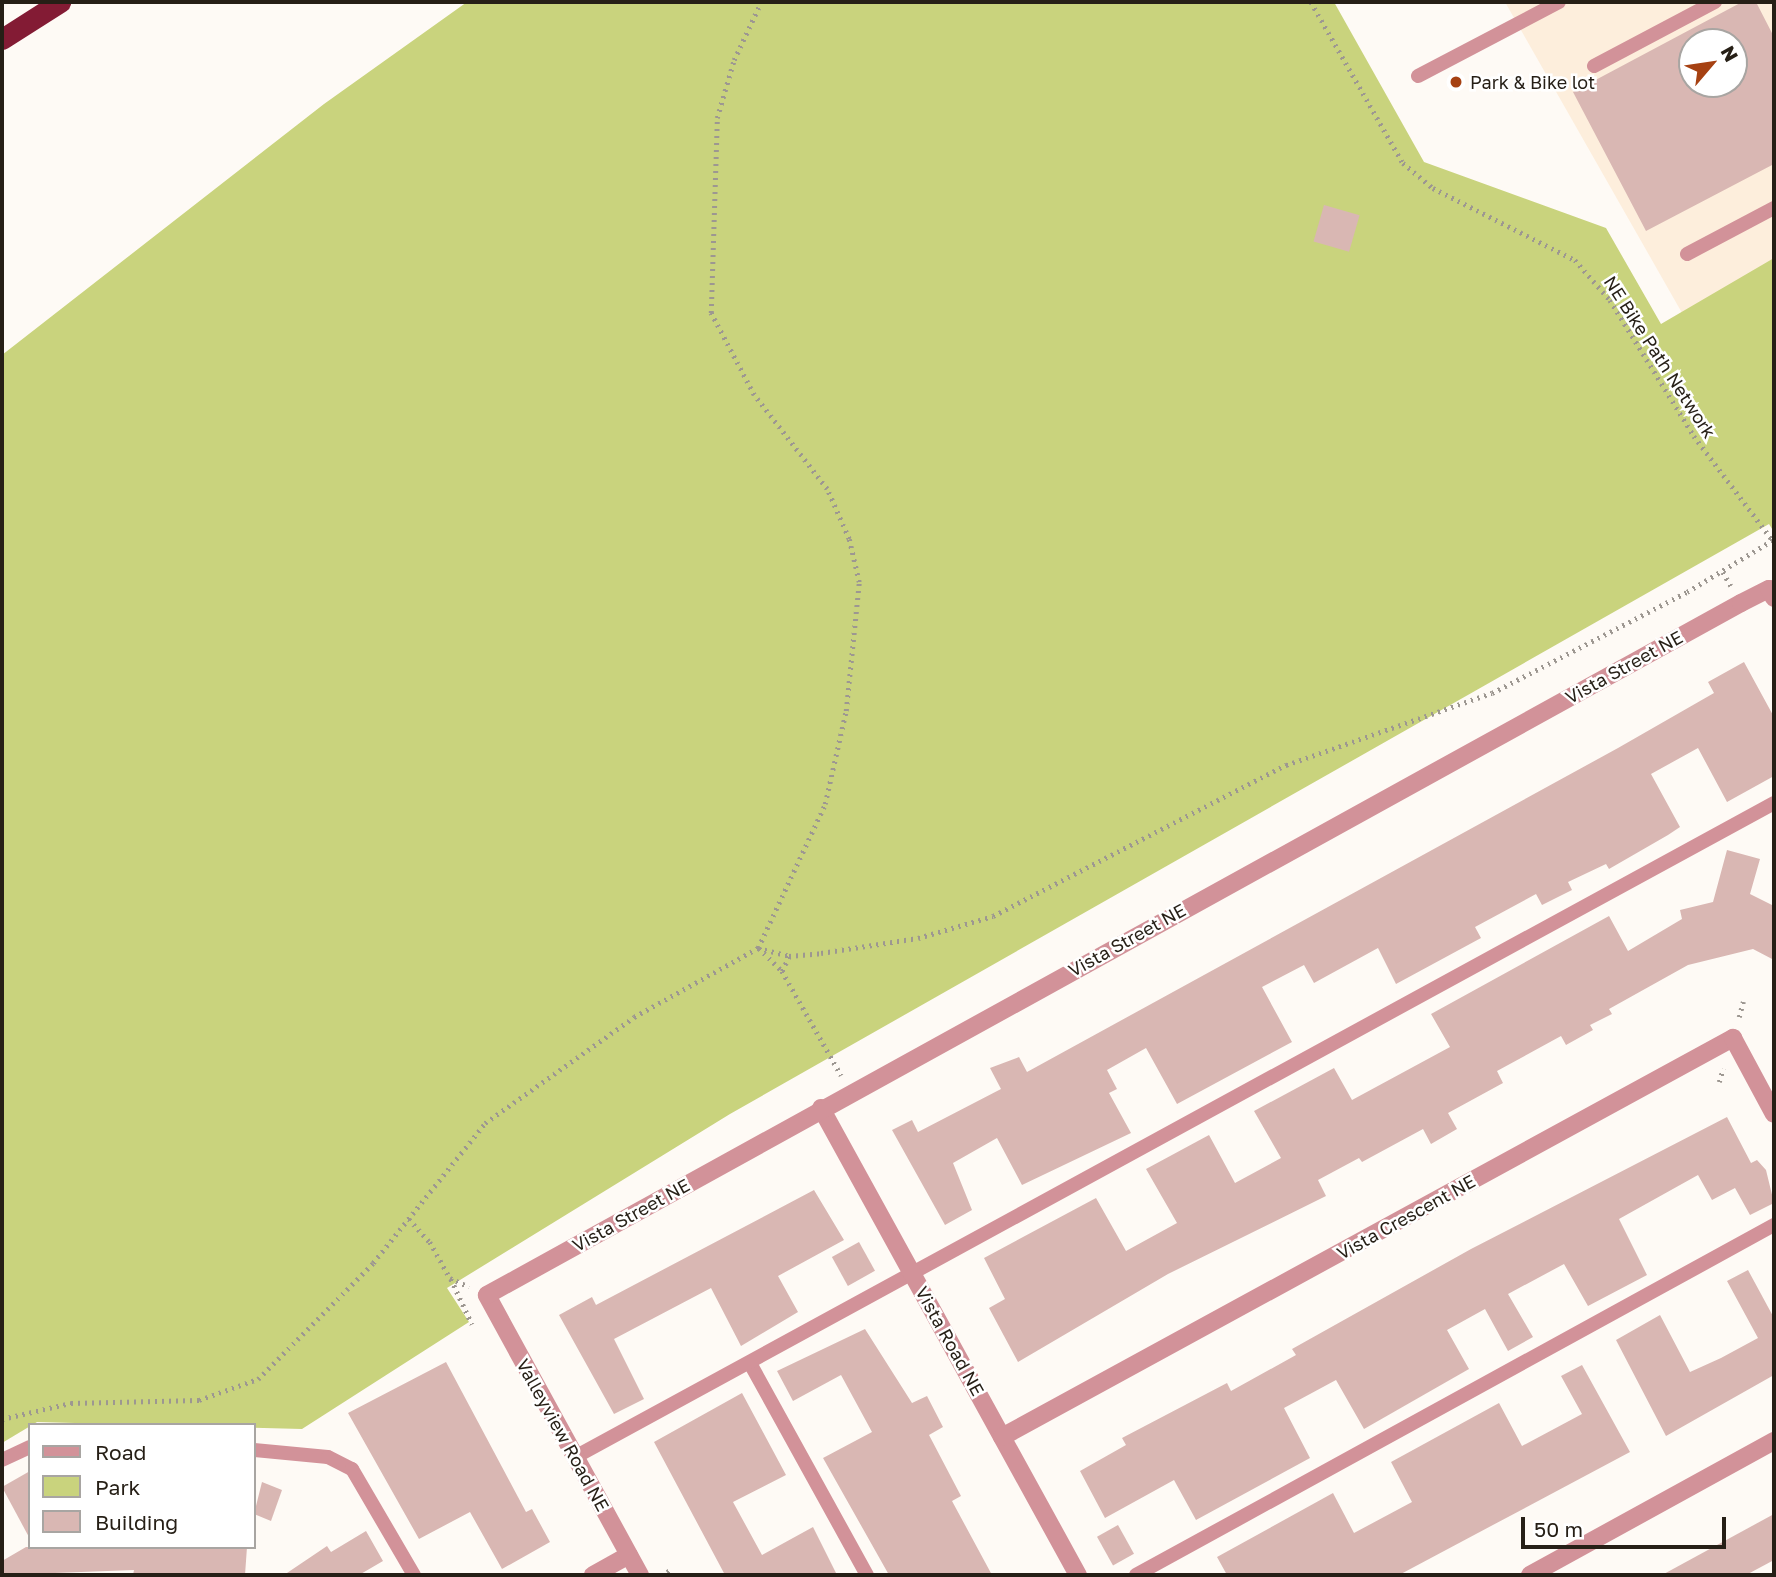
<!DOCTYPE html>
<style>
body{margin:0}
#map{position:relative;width:1776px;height:1577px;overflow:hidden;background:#fefaf5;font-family:"Golos Text",sans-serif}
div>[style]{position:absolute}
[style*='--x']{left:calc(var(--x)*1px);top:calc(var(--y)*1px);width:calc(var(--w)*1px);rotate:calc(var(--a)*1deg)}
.built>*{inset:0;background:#fdeedc}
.green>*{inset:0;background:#c9d37d}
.building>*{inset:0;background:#d9b7b3;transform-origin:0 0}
.path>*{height:4.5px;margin-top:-2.25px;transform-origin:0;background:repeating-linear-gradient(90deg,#9d9791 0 2px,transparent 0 7px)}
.service>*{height:14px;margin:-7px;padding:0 7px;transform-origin:7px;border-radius:7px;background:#d29299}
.minor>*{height:18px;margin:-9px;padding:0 9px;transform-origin:9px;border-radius:9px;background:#d29299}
.motorway>*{height:21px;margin:-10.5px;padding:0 10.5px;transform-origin:10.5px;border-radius:10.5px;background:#831b34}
.dots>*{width:19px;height:19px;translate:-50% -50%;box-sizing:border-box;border:4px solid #fff;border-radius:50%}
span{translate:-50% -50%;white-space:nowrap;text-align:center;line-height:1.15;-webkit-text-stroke:5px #fff;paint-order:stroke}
.poi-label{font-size:18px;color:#261f16}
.left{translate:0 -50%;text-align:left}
.street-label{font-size:18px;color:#261f16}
.frame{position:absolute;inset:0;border:4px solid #261f16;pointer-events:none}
.legend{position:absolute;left:28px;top:1423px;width:228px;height:126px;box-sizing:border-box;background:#fff;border:2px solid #a8a5a2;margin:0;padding:9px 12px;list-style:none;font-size:21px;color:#261f16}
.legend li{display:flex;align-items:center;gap:14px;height:35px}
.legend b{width:35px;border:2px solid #a8a5a2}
.north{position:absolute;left:1678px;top:28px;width:70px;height:70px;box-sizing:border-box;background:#fff;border:2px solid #a8a5a2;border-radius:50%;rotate:61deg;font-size:19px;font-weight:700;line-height:28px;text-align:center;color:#261f16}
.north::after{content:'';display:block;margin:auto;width:24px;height:32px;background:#a64112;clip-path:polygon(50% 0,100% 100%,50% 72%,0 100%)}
.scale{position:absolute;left:1521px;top:1517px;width:205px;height:32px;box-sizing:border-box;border:4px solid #261f16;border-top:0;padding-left:9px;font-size:21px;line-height:24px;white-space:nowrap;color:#261f16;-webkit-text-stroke:5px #fff;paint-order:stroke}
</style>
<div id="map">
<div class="built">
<i style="clip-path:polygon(evenodd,1505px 2px,1774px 2px,1774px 375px,1731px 399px,1505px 2px,1692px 42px,1734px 42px,1734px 84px,1692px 84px,1692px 42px)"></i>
</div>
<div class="green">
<i style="clip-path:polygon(467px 2px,1334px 2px,1424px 162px,1606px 228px,1661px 324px,1774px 258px,1774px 532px,1769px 524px,730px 1114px,447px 1288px,469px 1322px,302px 1429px,37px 1422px,2px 1443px,2px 355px,324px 104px)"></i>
</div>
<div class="building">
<i style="clip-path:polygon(evenodd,1742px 2px,1756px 2px,1774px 37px,1774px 164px,1646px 231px,1573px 92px,1742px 2px,1692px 42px,1734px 42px,1734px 84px,1692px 84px,1692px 42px)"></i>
<i style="left:1324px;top:205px;width:37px;height:38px;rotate:16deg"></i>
<i style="clip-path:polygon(1744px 662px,1774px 717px,1774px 776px,1727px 802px,1698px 748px,1651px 774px,1680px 827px,1668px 835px,1609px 869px,1606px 864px,1568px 882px,1572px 890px,1542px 905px,1536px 894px,1475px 927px,1481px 938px,1396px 984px,1378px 948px,1314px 983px,1304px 965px,1262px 987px,1292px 1042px,1177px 1104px,1146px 1048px,1107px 1070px,1117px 1089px,1109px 1093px,1131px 1133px,1022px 1185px,997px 1138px,953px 1163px,972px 1210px,945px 1225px,892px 1130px,912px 1120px,918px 1132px,1001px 1089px,990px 1068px,1019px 1057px,1027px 1072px,1618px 748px,1714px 693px,1708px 682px)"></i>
<i style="clip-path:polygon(1727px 850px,1760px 859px,1750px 894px,1774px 906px,1774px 960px,1753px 949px,1688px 965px,1609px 1009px,1612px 1014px,1590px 1025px,1593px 1030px,1566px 1045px,1561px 1036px,1497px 1071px,1503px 1083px,1448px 1113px,1457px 1129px,1431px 1144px,1423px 1129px,1362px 1162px,1359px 1158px,1318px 1180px,1326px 1196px,1168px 1274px,1018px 1362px,989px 1308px,1005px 1299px,984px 1258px,1096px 1198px,1126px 1251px,1177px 1223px,1146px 1169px,1209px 1135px,1235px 1183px,1281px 1158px,1254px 1111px,1334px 1068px,1352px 1100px,1450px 1047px,1431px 1014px,1609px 916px,1628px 951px,1682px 919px,1680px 910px,1713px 902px)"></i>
<i style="clip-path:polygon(1727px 1117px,1751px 1163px,1757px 1160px,1766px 1170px,1774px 1203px,1750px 1215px,1735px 1188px,1712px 1200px,1698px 1175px,1619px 1219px,1647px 1275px,1588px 1306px,1564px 1264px,1508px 1294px,1533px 1337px,1508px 1351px,1485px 1309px,1447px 1330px,1469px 1369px,1364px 1429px,1336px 1380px,1284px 1408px,1310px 1458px,1196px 1520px,1174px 1480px,1105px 1518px,1080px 1471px,1126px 1445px,1122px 1438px,1227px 1383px,1231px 1391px,1296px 1355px,1292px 1349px,1471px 1249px)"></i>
<i style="clip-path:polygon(814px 1190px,844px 1240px,778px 1276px,798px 1312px,741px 1346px,711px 1288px,614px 1339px,644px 1399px,614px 1414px,559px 1315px,592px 1297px,596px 1305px)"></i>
<i style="left:859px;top:1242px;width:33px;height:31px;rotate:61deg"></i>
<i style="clip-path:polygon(1748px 1270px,1774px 1318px,1774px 1375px,1666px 1436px,1616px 1340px,1660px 1315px,1690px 1372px,1721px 1358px,1758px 1338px,1727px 1281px)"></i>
<i style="clip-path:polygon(865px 1329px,912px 1403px,927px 1396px,943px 1427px,929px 1435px,961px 1496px,952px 1501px,992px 1575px,889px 1575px,823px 1458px,872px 1432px,841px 1375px,793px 1401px,777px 1371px)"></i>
<i style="clip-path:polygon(446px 1362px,526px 1512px,532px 1509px,550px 1542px,502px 1569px,470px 1512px,419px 1539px,348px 1413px)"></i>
<i style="clip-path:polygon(1582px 1365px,1630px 1452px,1399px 1575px,1227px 1575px,1217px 1557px,1333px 1493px,1354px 1533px,1412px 1502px,1391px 1462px,1499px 1403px,1522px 1446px,1582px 1414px,1561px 1376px)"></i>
<i style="clip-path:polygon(742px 1393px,786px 1475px,733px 1502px,762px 1555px,813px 1527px,837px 1575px,725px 1575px,654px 1442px)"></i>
<i style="clip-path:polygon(30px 1471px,30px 1539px,2px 1487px)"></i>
<i style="clip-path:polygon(262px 1482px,282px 1490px,271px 1521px,254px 1514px)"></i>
<i style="clip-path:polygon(1774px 1514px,1774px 1560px,1746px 1575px,1662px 1575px)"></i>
<i style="left:1118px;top:1525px;width:33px;height:24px;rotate:61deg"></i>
<i style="clip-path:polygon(366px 1531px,383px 1561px,359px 1575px,284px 1575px,327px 1546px,331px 1552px)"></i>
<i style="clip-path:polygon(26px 1547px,247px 1547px,245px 1575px,133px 1575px,134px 1570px,2px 1575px,2px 1561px)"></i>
</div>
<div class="path">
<i style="--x:1311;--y:2;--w:185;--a:60.3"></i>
<i style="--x:1403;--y:163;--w:39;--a:40"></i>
<i style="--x:1433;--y:188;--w:159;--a:26.9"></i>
<i style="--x:1575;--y:260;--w:53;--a:48.8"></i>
<i style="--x:1610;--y:300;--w:160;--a:58.3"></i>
<i style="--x:1694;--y:436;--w:133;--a:53"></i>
<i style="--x:1723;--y:572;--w:16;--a:60"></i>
<i style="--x:758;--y:948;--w:32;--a:14"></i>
<i style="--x:789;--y:956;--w:32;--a:-5"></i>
<i style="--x:821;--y:953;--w:98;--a:-8.8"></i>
<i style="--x:918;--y:938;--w:78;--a:-16.3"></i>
<i style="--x:993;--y:916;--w:330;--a:-27.3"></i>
<i style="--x:1286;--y:765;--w:218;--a:-19.3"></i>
<i style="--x:1492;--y:693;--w:220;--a:-27.4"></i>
<i style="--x:1687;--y:592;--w:100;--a:-31.2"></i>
<i style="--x:759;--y:948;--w:33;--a:45"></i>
<i style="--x:782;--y:971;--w:120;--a:60.4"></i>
<i style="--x:782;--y:971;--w:17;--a:-65"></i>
<i style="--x:1739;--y:1017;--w:16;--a:-75"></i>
<i style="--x:1719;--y:1082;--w:14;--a:-73"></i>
<i style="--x:409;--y:1219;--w:31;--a:48"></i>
<i style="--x:430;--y:1242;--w:41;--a:60.9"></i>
<i style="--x:450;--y:1278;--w:21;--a:25"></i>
<i style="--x:451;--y:1279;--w:50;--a:65"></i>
<i style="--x:2;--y:1419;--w:71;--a:-13.1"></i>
<i style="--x:71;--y:1403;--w:128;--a:-1.3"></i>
<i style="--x:199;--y:1400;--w:63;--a:-19.6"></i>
<i style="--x:258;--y:1379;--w:163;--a:-45.2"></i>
<i style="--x:373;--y:1263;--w:179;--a:-51.3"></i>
<i style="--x:485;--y:1123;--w:183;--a:-35.4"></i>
<i style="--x:634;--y:1017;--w:142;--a:-29.1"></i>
<i style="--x:758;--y:948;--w:159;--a:-65"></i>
<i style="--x:825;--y:804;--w:95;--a:-77.3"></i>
<i style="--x:846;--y:711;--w:130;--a:-84.2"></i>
<i style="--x:859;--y:582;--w:44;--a:-103.1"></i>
<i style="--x:849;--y:539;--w:55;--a:-113.7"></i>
<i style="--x:827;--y:489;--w:119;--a:-127.8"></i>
<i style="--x:754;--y:395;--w:93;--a:-117.7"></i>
<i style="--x:711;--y:313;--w:195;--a:-88.2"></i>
<i style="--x:717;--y:118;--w:60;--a:-73.7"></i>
<i style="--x:734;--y:60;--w:64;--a:-65"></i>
<i style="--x:667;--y:1572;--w:4;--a:-34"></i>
</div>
<div class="service">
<i style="--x:1594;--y:66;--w:137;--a:-27.9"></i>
<i style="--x:1418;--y:76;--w:159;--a:-27.7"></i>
<i style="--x:1687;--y:254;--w:98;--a:-27.9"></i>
<i style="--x:751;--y:1365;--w:240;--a:61.1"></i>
<i style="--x:254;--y:1450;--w:74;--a:5.4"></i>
<i style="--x:328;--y:1457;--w:27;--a:27"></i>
<i style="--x:352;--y:1469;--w:123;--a:59.7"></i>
<i style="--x:575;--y:1457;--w:1366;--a:-28.61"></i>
<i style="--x:2;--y:1460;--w:31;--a:-25"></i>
<i style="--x:1136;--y:1575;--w:728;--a:-28.75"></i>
</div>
<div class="minor">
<i style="--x:821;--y:1108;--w:533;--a:61.18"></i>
<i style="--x:1002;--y:1437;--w:833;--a:-28.63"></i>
<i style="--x:1733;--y:1038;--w:86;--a:61.7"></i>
<i style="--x:593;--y:1575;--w:41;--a:-29.1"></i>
<i style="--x:640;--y:1575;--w:319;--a:-118.7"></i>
<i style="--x:487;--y:1295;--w:1432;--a:-28.89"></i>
<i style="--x:1741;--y:603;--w:31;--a:-27"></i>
<i style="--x:1769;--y:589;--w:10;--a:61"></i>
<i style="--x:1530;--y:1575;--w:278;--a:-28.8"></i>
</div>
<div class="motorway">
<i style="--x:2;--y:39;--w:69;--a:-32.5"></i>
</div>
<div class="dots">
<i style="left:1456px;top:82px;background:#a64112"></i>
</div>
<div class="poi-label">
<span class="left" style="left:1470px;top:82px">Park &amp; Bike lot</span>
</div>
<div class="street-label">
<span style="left:1660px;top:357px;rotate:57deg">NE Bike Path Network</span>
<span style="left:1624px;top:667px;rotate:-29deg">Vista Street NE</span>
<span style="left:1127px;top:940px;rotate:-29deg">Vista Street NE</span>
<span style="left:631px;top:1215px;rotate:-29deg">Vista Street NE</span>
<span style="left:1406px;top:1217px;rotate:-29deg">Vista Crescent NE</span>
<span style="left:950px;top:1341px;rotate:61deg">Vista Road NE</span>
<span style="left:563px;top:1435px;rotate:61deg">Valleyview Road NE</span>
</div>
<div class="frame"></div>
<ul class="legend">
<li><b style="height:9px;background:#d29299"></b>Road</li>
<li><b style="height:19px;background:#c9d37d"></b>Park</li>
<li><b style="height:19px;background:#d9b7b3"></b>Building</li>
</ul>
<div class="north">N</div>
<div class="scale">50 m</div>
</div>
